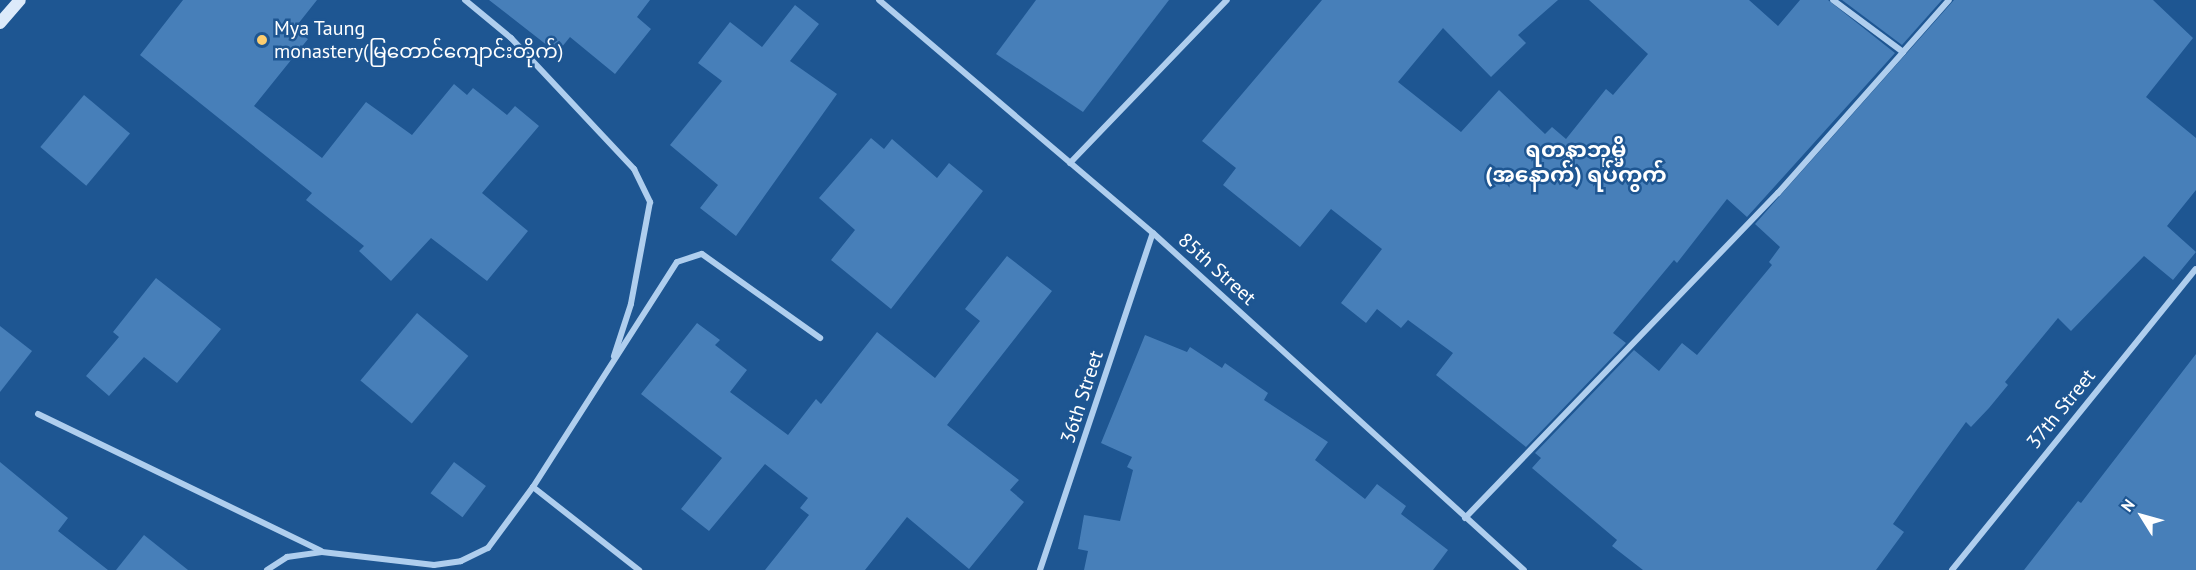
<!DOCTYPE html>
<meta charset="utf-8">
<style>
body{margin:0}
#map{position:relative;width:2196px;height:570px;overflow:hidden;background:#1e5692;font-family:"PT Sans","Noto Sans Myanmar",sans-serif}
div>[style]{position:absolute}
[style*='--x']{left:calc(var(--x)*1px);top:calc(var(--y)*1px);width:calc(var(--w)*1px);rotate:calc(var(--a)*1deg)}
.building>*{inset:0;background:#477fb9;transform-origin:0 0}
.street>*{height:6px;margin:-3px;padding:0 3px;transform-origin:3px;border-radius:3px;background:#afceee}
.secondary>*{height:12px;margin:-6px;padding:0 6px;transform-origin:6px;border-radius:6px;background:#dceafa}
.dots>*{width:16px;height:16px;translate:-50% -50%;box-sizing:border-box;border:3px solid #1e5692;border-radius:50%}
span{translate:-50% -50%;white-space:nowrap;text-align:center;line-height:1.15;-webkit-text-stroke:5px #1e5692;paint-order:stroke}
.poi-label{font-size:20px;color:#fff}
.left{translate:0 -50%;text-align:left}
.street-label{font-size:20px;color:#fff}
.quarter-label{font-size:22px;color:#fff;font-weight:700}
.north{position:absolute;left:2112px;top:486px;width:60px;height:60px;-webkit-text-stroke:4px #1e5692;paint-order:stroke;rotate:307deg;font-size:16px;font-weight:700;line-height:24px;text-align:center;color:#fff}
.north::after{content:'';display:block;margin:auto;width:21px;height:27px;background:#fff;clip-path:polygon(50% 0,100% 100%,50% 72%,0 100%)}
</style>
<div id="map">
<div class="building">
<i style="clip-path:polygon(183px 0,317px 0,294px 29px,308px 39px,254px 106px,322px 158px,366px 102px,412px 135px,454px 84px,467px 95px,473px 88px,507px 115px,515px 106px,539px 126px,482px 193px,528px 231px,487px 281px,431px 238px,391px 281px,359px 251px,364px 246px,306px 200px,312px 193px,140px 55px)"></i>
<i style="clip-path:polygon(489px 0,650px 0,637px 17px,651px 29px,615px 74px,570px 37px,557px 53px)"></i>
<i style="clip-path:polygon(1036px 0,1169px 0,1083px 112px,996px 54px)"></i>
<i style="clip-path:polygon(1322px 0,1558px 0,1518px 35px,1526px 43px,1491px 77px,1443px 28px,1398px 82px,1461px 132px,1499px 90px,1545px 134px,1552px 127px,1566px 139px,1606px 89px,1613px 95px,1648px 54px,1589px 0,1749px 0,1778px 26px,1800px 0,1828px 0,1895px 53px,1747px 217px,1727px 199px,1677px 263px,1674px 260px,1613px 333px,1626px 343px,1526px 447px,1436px 375px,1453px 353px,1408px 320px,1401px 328px,1377px 309px,1366px 323px,1341px 303px,1382px 249px,1331px 209px,1300px 247px,1223px 185px,1236px 168px,1202px 141px)"></i>
<i style="clip-path:polygon(1842px 0,1942px 0,1902px 45px)"></i>
<i style="clip-path:polygon(1954px 0,2153px 0,2193px 38px,2146px 97px,2196px 138px,2196px 190px,2167px 226px,2196px 252px,2173px 280px,2144px 256px,2071px 331px,2058px 318px,2005px 382px,2008px 385px,1989px 408px,1971px 427px,1966px 422px,1916px 491px,1893px 524px,1904px 532px,1876px 570px,1643px 570px,1612px 546px,1617px 540px,1532px 468px,1541px 458px,1535px 453px,1634px 350px,1659px 371px,1682px 343px,1697px 355px,1772px 265px,1769px 262px,1780px 247px,1755px 224px)"></i>
<i style="clip-path:polygon(795px 5px,819px 24px,790px 61px,837px 94px,736px 236px,700px 208px,718px 185px,670px 145px,722px 81px,698px 63px,730px 22px,762px 47px)"></i>
<i style="left:84px;top:95px;width:60px;height:68px;rotate:40deg"></i>
<i style="clip-path:polygon(871px 138px,884px 149px,892px 139px,937px 178px,949px 163px,983px 191px,891px 309px,831px 260px,855px 230px,819px 198px)"></i>
<i style="clip-path:polygon(1007px 256px,1052px 291px,947px 425px,1019px 480px,1010px 490px,1024px 502px,969px 569px,907px 517px,865px 570px,765px 570px,809px 515px,800px 508px,808px 498px,765px 464px,709px 531px,681px 509px,722px 458px,641px 394px,697px 323px,720px 340px,715px 345px,747px 370px,730px 392px,788px 435px,816px 399px,821px 404px,877px 332px,935px 378px,980px 321px,965px 309px)"></i>
<i style="clip-path:polygon(156px 278px,221px 329px,177px 383px,144px 357px,109px 396px,86px 376px,119px 337px,113px 332px)"></i>
<i style="left:417px;top:313px;width:67px;height:88px;rotate:40deg"></i>
<i style="clip-path:polygon(0 326px,32px 351px,0 392px)"></i>
<i style="clip-path:polygon(1145px 335px,1187px 352px,1190px 347px,1222px 368px,1225px 363px,1268px 393px,1264px 400px,1328px 442px,1315px 460px,1365px 499px,1377px 484px,1406px 506px,1401px 514px,1448px 550px,1433px 570px,1084px 570px,1088px 551px,1078px 549px,1084px 515px,1120px 521px,1133px 470px,1127px 467px,1132px 457px,1101px 443px)"></i>
<i style="clip-path:polygon(2196px 354px,2196px 570px,2024px 570px,2078px 501px,2081px 503px)"></i>
<i style="clip-path:polygon(0 462px,68px 518px,58px 531px,108px 570px,0 570px)"></i>
<i style="left:454px;top:462px;width:40px;height:39px;rotate:37deg"></i>
<i style="clip-path:polygon(144px 535px,188px 570px,116px 570px)"></i>
</div>
<div class="street">
<i style="--x:465;--y:0;--w:60;--a:39.6"></i>
<i style="--x:511;--y:38;--w:180;--a:46.8"></i>
<i style="--x:634;--y:169;--w:37;--a:64"></i>
<i style="--x:650;--y:202;--w:104;--a:100.6"></i>
<i style="--x:631;--y:304;--w:55;--a:108.1"></i>
<i style="--x:879;--y:0;--w:360;--a:40.4"></i>
<i style="--x:1153;--y:233;--w:501;--a:42.25"></i>
<i style="--x:1903;--y:52;--w:69;--a:-48.5"></i>
<i style="--x:1070;--y:163;--w:226;--a:-46.1"></i>
<i style="--x:38;--y:414;--w:314;--a:25.8"></i>
<i style="--x:533;--y:487;--w:135;--a:38.1"></i>
<i style="--x:1465;--y:518;--w:451;--a:-46.1"></i>
<i style="--x:1778;--y:193;--w:188;--a:-48.4"></i>
<i style="--x:1903;--y:52;--w:87;--a:-143.4"></i>
<i style="--x:267;--y:570;--w:24;--a:-33"></i>
<i style="--x:287;--y:557;--w:35;--a:-8"></i>
<i style="--x:322;--y:552;--w:113;--a:6.6"></i>
<i style="--x:434;--y:565;--w:27;--a:-8"></i>
<i style="--x:461;--y:561;--w:30;--a:-26"></i>
<i style="--x:488;--y:548;--w:76;--a:-53.6"></i>
<i style="--x:533;--y:487;--w:267;--a:-57.4"></i>
<i style="--x:677;--y:262;--w:26;--a:-18"></i>
<i style="--x:702;--y:254;--w:145;--a:35.4"></i>
<i style="--x:1040;--y:570;--w:355;--a:-71.5"></i>
<i style="--x:1952;--y:570;--w:387;--a:-51"></i>
</div>
<div class="secondary">
<i style="--x:0;--y:23;--w:30;--a:-49"></i>
</div>
<div class="dots">
<i style="left:262px;top:40px;background:#fccd6f"></i>
</div>
<div class="poi-label">
<span class="left" style="left:274px;top:40px">Mya Taung<br>monastery(မြတောင်ကျောင်းတိုက်)</span>
</div>
<div class="street-label">
<span style="left:1217px;top:269px;rotate:42deg">85th Street</span>
<span style="left:1082px;top:397px;rotate:-72deg">36th Street</span>
<span style="left:2061px;top:409px;rotate:-51deg">37th Street</span>
</div>
<div class="quarter-label">
<span style="left:1576px;top:162px">ရတနာဘုမ္မိ<br>(အနောက်) ရပ်ကွက်</span>
</div>
<div class="north">N</div>
</div>
